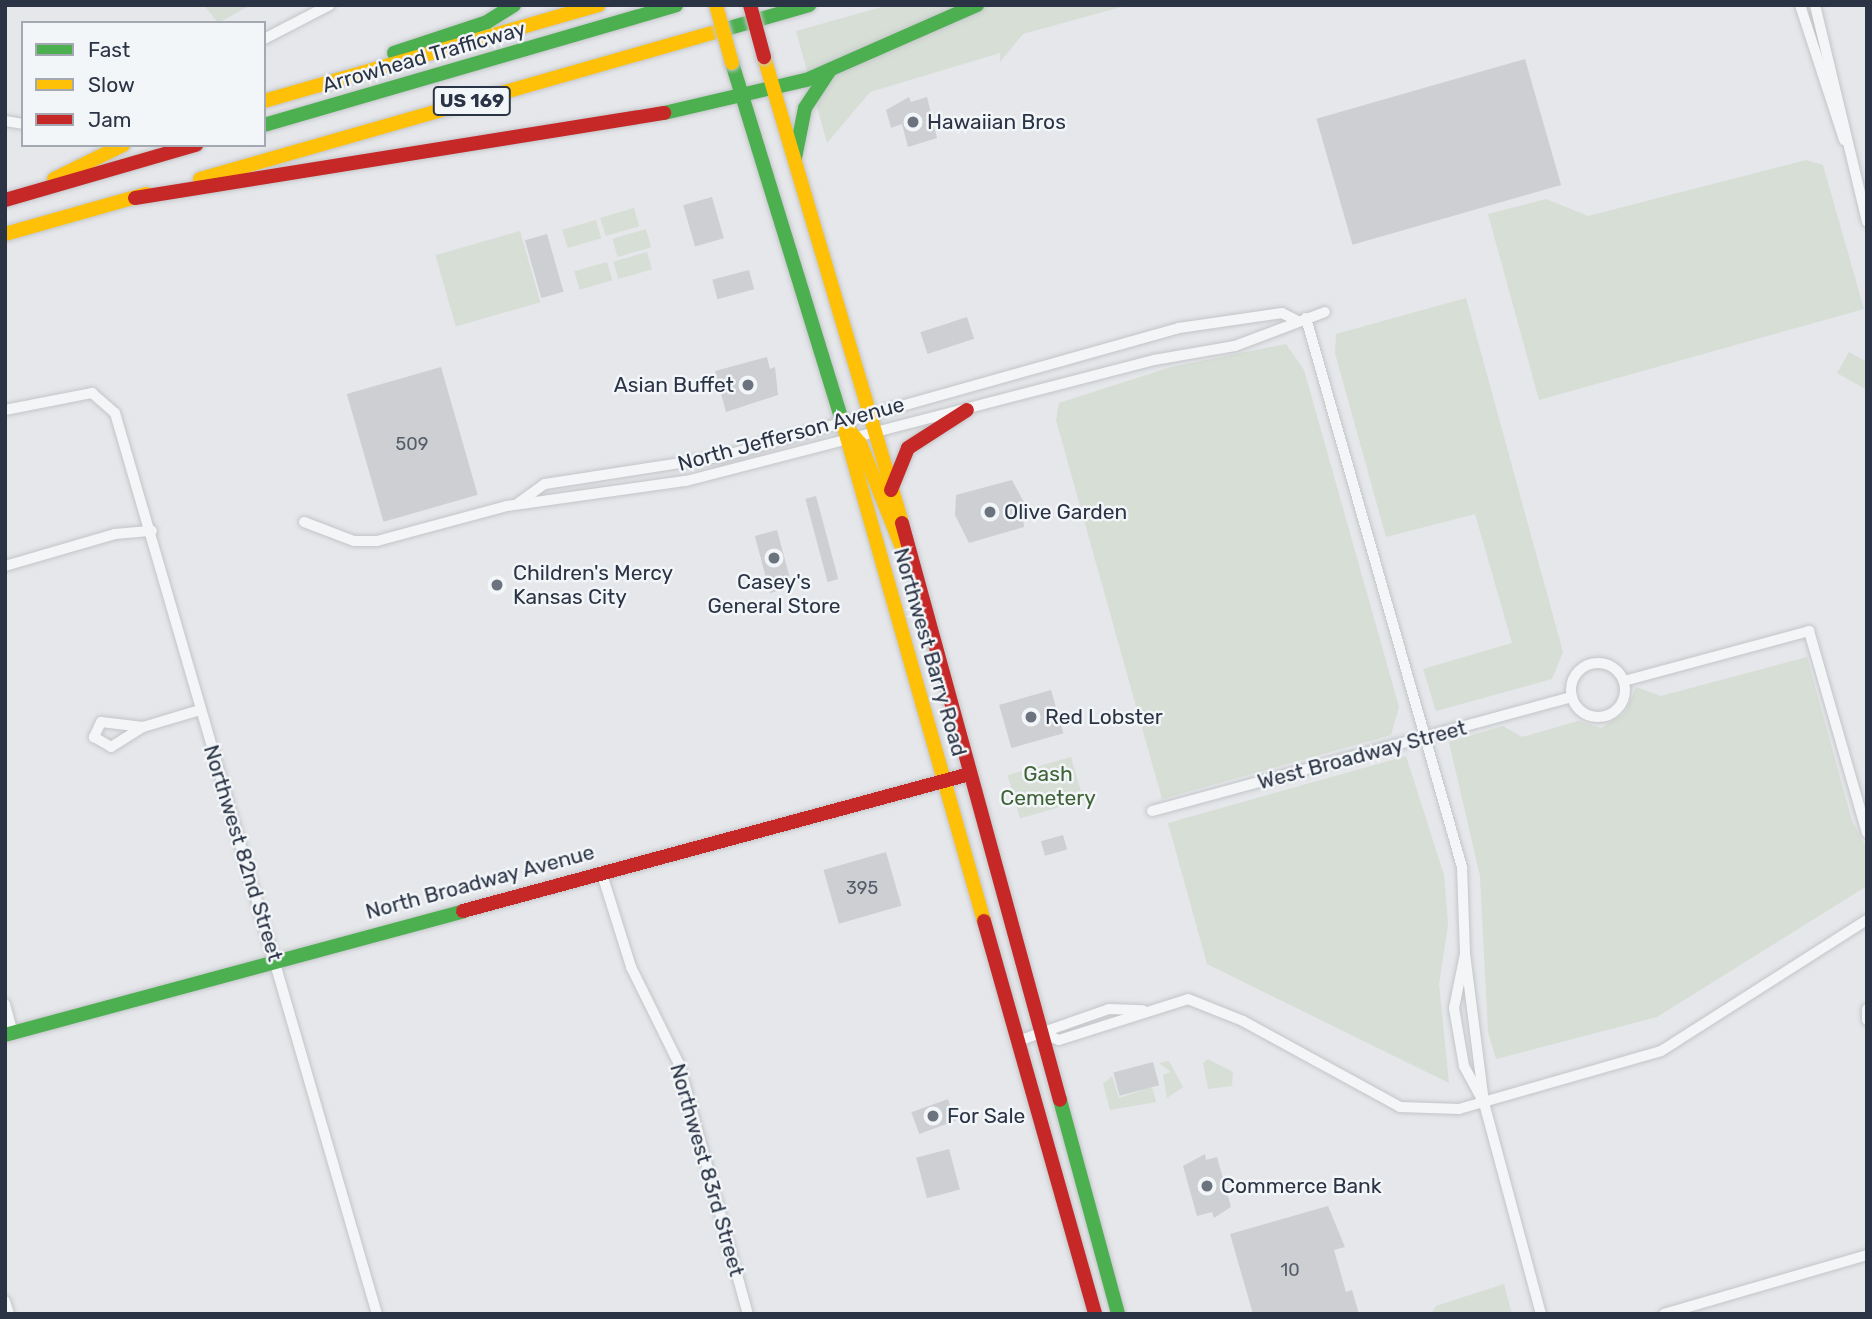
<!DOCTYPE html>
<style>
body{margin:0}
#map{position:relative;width:1872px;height:1319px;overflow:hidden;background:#e5e7ea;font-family:Rubik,sans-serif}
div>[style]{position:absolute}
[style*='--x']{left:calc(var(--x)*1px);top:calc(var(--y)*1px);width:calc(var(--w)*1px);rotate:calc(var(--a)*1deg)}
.green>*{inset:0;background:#d6ded5;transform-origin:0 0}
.stream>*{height:3.5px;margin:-1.75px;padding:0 1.75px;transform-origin:1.75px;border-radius:1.75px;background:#b3c4d6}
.building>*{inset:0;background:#cdcfd3;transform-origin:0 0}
.roads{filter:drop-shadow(0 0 2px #c3c5c8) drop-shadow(0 0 2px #c3c5c8)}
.street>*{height:10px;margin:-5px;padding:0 5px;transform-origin:5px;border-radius:5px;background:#f4f5f7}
.street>.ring{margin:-5px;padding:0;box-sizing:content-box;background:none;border:10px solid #f4f5f7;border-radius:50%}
.fast>*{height:14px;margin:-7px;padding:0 7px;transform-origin:7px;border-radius:7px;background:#4caf50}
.slow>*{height:14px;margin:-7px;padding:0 7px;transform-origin:7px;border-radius:7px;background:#ffc107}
.jam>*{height:14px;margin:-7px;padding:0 7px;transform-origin:7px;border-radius:7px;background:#c62828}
.bridges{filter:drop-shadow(0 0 2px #c3c5c8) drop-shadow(0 0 2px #c3c5c8)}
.slow-bridge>*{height:14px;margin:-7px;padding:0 7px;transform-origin:7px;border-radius:7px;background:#ffc107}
.jam-bridge>*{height:14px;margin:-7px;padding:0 7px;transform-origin:7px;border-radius:7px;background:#c62828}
.dots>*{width:19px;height:19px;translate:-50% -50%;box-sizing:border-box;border:4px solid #f3f6f9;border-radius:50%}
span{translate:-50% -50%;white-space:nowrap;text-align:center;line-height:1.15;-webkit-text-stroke:5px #f3f6f9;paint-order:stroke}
.number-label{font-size:18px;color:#545c69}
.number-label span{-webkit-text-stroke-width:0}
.shield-label span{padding:2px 5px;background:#f3f6f9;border:2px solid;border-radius:5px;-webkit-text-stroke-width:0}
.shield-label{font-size:19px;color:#2a3445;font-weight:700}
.street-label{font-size:21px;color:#2a3445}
.poi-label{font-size:21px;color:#2a3445}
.left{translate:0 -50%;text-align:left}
.right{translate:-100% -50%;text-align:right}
.park-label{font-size:21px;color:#3f6236}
.frame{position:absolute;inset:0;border:7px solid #2a3445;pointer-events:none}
.legend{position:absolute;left:21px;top:21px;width:245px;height:126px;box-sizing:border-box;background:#f3f6f9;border:2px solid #a3a8b1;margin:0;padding:9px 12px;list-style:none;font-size:21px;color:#2a3445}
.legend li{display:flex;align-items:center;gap:14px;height:35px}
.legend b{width:35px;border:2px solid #a3a8b1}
</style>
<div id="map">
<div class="green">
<i style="clip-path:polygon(204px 5px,251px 5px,218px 23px)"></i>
<i style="clip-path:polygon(889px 5px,1128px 5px,1023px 34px,1000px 62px,1000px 53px,870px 92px,827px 143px,796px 31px)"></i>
<i style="clip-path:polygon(1806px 160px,1823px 165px,1864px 309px,1539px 400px,1488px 214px,1546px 199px,1588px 216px)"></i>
<i style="left:634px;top:208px;width:19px;height:35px;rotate:74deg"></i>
<i style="left:596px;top:220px;width:19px;height:35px;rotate:74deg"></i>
<i style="left:646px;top:229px;width:19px;height:35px;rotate:74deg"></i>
<i style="left:520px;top:231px;width:74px;height:88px;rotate:74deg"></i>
<i style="left:647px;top:252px;width:18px;height:35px;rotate:74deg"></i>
<i style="left:607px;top:262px;width:19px;height:34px;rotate:74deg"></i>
<i style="clip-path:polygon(1466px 298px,1563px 652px,1552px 679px,1436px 711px,1423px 669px,1512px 643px,1475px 514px,1386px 537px,1335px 353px,1336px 334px)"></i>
<i style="clip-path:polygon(1286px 344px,1304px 370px,1399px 707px,1391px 735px,1162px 799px,1056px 420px,1059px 403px,1171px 367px)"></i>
<i style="clip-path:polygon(1849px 352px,1867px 362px,1867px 390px,1837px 373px)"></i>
<i style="clip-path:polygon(1807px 657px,1852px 821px,1867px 849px,1867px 886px,1657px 1017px,1496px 1059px,1488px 1032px,1480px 876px,1449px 742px,1503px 726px,1522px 737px,1578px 721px,1601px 728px,1625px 713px,1636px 687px,1661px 696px)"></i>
<i style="clip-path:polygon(1406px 756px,1444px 875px,1448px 925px,1439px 984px,1449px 1083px,1207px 964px,1168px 823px)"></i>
<i style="left:1071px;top:757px;width:45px;height:66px;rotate:74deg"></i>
<i style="clip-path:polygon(1208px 1059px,1233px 1072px,1232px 1086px,1208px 1089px,1203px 1063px)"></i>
<i style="clip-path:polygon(1169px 1061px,1183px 1087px,1167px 1098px,1163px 1075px,1171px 1072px,1159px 1063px)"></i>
<i style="clip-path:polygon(1112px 1076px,1119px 1098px,1152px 1087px,1156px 1102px,1110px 1110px,1103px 1084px)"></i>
<i style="clip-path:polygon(1504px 1284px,1512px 1314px,1431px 1314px,1436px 1306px)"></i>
</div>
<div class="stream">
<i style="--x:131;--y:5;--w:7;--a:0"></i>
</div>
<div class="building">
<i style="left:1525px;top:59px;width:131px;height:217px;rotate:74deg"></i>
<i style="clip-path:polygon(909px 97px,911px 102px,927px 97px,937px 138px,908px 147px,902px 124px,891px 128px,886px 110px)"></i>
<i style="left:712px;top:197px;width:43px;height:30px;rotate:74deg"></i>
<i style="left:547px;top:234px;width:60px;height:23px;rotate:74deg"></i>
<i style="left:749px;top:270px;width:20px;height:38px;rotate:75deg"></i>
<i style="left:967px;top:317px;width:23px;height:49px;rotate:72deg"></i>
<i style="clip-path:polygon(767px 357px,770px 369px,775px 367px,778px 395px,726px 412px,715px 371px)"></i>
<i style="left:441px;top:367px;width:133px;height:98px;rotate:74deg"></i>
<i style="clip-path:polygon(1012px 480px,1027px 508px,1022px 510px,1024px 527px,969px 543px,955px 515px,956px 495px)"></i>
<i style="left:816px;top:496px;width:86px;height:11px;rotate:75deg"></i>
<i style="left:777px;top:530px;width:59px;height:23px;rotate:75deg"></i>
<i style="left:1051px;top:690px;width:45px;height:54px;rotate:74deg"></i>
<i style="left:1063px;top:835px;width:15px;height:23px;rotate:74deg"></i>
<i style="left:886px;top:852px;width:56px;height:65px;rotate:74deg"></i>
<i style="left:1153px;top:1062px;width:24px;height:41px;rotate:75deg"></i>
<i style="left:948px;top:1099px;width:23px;height:39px;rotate:70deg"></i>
<i style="left:949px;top:1149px;width:42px;height:34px;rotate:75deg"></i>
<i style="clip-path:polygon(1205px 1154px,1206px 1160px,1217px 1157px,1231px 1207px,1214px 1218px,1212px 1212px,1197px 1216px,1183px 1166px)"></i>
<i style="clip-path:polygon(1328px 1206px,1345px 1247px,1334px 1250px,1346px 1292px,1352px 1290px,1359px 1314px,1253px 1314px,1230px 1234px)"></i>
</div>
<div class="roads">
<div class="street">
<i style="--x:1800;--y:5;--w:142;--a:71.9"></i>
<i style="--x:1815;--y:5;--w:223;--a:76.5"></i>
<i style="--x:264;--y:39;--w:74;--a:-27.3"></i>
<i style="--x:5;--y:121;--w:18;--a:9"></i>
<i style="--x:1306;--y:318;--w:571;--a:74.14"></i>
<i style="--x:1462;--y:867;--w:87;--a:88"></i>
<i style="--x:5;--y:410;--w:89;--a:-11.1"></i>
<i style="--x:92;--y:393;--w:30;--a:41"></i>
<i style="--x:115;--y:413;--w:938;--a:73.79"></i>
<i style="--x:517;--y:504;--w:34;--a:-36"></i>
<i style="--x:545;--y:484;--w:177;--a:-8.8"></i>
<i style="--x:720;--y:457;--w:477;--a:-15.7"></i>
<i style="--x:1179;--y:328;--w:104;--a:-8.3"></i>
<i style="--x:1282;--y:313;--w:16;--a:27"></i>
<i style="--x:304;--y:522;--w:53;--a:20.8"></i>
<i style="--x:354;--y:541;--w:23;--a:0"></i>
<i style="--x:377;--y:541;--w:135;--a:-15.1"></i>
<i style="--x:507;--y:506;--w:181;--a:-8"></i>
<i style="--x:686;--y:481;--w:483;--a:-14.5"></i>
<i style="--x:1154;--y:360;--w:82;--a:-9.8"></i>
<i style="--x:1235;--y:346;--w:96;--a:-20.7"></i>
<i style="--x:5;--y:566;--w:115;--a:-16.2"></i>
<i style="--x:115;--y:534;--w:37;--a:-5"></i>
<i class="ring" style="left:1571px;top:663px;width:44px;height:44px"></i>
<i style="--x:1624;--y:681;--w:192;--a:-15.1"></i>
<i style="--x:1809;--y:631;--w:210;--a:74"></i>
<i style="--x:143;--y:727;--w:42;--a:-173.2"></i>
<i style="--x:101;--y:722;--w:17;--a:115"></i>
<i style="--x:94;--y:737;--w:20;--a:30"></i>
<i style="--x:111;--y:747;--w:38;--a:-32"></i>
<i style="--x:143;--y:727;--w:59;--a:-16.6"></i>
<i style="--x:1152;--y:811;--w:435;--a:-15.2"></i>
<i style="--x:601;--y:871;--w:101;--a:72.6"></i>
<i style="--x:631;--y:967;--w:108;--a:63.7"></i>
<i style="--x:679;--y:1064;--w:259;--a:74.6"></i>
<i style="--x:5;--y:1004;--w:30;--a:75"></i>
<i style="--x:1867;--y:1009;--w:11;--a:90"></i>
<i style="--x:1044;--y:1034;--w:16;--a:22"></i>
<i style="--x:1059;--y:1040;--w:135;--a:-17.6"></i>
<i style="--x:1188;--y:999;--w:59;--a:21.8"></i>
<i style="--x:1243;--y:1021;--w:179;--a:28.7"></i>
<i style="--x:1400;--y:1107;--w:59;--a:1.9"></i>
<i style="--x:1459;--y:1109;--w:210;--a:-16"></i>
<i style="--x:1661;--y:1051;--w:244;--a:-32.5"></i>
<i style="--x:1018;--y:1041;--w:96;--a:-19.4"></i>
<i style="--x:1109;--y:1009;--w:34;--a:2"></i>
<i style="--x:1484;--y:1103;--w:42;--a:-118.4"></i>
<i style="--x:1464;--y:1066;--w:59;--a:-99.8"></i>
<i style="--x:1454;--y:1008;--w:55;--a:-78.5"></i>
<i style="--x:1465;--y:954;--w:150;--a:82.7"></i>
<i style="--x:1484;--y:1103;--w:219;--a:74.9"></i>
<i style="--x:5;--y:1301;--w:14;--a:73"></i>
<i style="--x:1664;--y:1314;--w:211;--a:-16.2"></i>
</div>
<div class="fast">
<i style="--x:719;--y:31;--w:94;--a:-16.1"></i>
<i style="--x:394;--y:53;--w:98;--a:-18.4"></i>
<i style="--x:487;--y:22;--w:32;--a:-32"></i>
<i style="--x:732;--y:63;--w:374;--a:72.9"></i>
<i style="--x:664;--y:113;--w:146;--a:-13.1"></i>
<i style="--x:806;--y:80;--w:187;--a:-23.7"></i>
<i style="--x:264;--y:125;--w:429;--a:-16.2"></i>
<i style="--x:795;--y:158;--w:51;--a:-78.7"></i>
<i style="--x:805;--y:108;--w:45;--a:-56.7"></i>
<i style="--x:5;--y:1035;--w:474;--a:-15.1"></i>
<i style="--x:1060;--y:1100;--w:222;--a:74.8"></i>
</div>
<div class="slow">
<i style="--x:764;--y:57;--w:486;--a:73.5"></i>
<i style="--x:264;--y:101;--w:348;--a:-16"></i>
<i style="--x:54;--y:179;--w:77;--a:-26.2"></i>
<i style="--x:200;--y:179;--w:540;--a:-15.92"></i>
<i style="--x:5;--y:234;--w:147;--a:-15.8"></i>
<i style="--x:842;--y:420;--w:521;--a:74.18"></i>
<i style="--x:843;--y:423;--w:26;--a:50"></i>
<i style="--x:860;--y:443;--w:110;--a:68.1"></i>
</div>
<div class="jam">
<i style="--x:135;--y:198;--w:536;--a:-9.13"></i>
<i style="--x:5;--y:200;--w:199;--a:-16.1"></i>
<i style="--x:891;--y:490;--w:45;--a:-68"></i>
<i style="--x:908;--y:448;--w:70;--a:-32.8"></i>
<i style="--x:902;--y:523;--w:598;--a:74.69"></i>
<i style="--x:463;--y:911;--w:521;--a:-15.13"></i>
<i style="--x:984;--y:921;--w:408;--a:74.2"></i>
</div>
</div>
<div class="bridges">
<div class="slow-bridge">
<i style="--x:716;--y:5;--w:60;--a:74.6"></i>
</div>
<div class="jam-bridge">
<i style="--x:750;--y:5;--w:54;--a:74.9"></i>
</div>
</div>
<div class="dots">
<i style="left:913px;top:122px;background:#6b737f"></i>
<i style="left:748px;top:385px;background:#6b737f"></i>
<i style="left:990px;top:512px;background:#6b737f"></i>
<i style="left:774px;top:558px;background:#6b737f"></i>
<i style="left:497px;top:585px;background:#6b737f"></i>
<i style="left:1031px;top:717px;background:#6b737f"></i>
<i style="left:933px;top:1116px;background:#6b737f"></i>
<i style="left:1207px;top:1186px;background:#6b737f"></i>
</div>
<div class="number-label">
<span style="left:412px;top:444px">509</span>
<span style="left:862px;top:888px">395</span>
<span style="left:1290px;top:1270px">10</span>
</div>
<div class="shield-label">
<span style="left:472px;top:101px">US 169</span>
</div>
<div class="street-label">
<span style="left:424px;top:57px;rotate:-16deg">Arrowhead Trafficway</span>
<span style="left:791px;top:434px;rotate:-15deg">North Jefferson Avenue</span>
<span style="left:930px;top:652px;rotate:74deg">Northwest Barry Road</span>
<span style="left:1362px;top:755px;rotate:-15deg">West Broadway Street</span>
<span style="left:243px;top:853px;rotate:73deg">Northwest 82nd Street</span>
<span style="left:480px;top:882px;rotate:-15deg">North Broadway Avenue</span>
<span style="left:707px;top:1170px;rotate:74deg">Northwest 83rd Street</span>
</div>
<div class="poi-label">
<span class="left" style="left:927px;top:122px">Hawaiian Bros</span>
<span class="right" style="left:734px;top:385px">Asian Buffet</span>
<span class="left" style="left:1004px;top:512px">Olive Garden</span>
<span class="left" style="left:513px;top:585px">Children's Mercy<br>Kansas City</span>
<span style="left:774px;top:594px">Casey's<br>General Store</span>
<span class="left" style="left:1045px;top:717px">Red Lobster</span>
<span class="left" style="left:947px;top:1116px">For Sale</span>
<span class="left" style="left:1221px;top:1186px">Commerce Bank</span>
</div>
<div class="park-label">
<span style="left:1048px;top:786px">Gash<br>Cemetery</span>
</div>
<div class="frame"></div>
<ul class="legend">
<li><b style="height:9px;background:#4caf50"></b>Fast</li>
<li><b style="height:9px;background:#ffc107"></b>Slow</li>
<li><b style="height:9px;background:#c62828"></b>Jam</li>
</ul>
</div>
